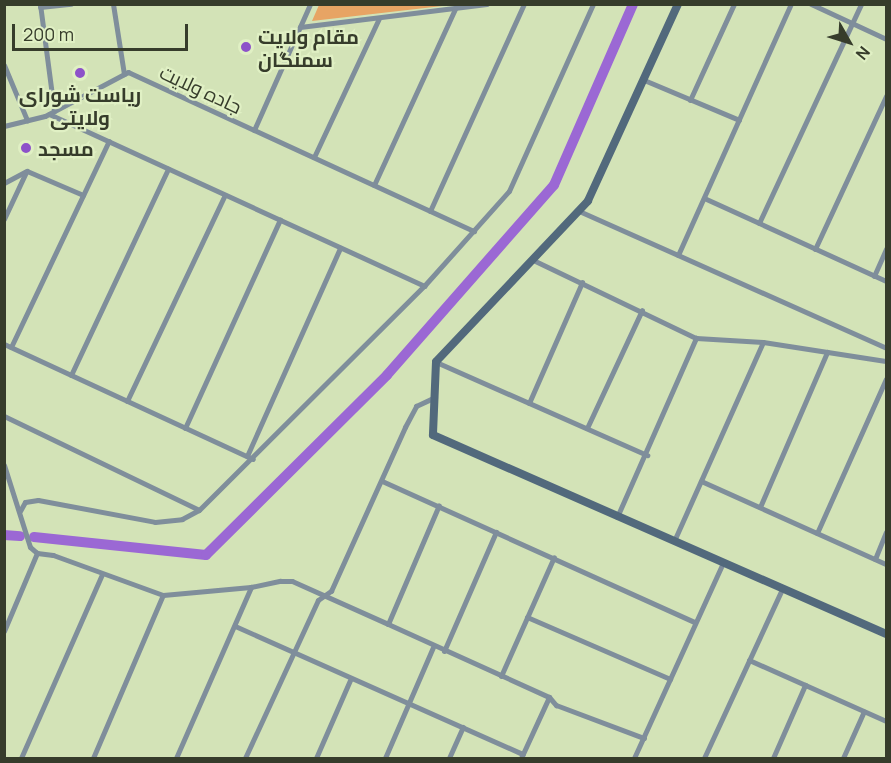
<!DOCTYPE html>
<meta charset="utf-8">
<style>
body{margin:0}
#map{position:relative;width:891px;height:763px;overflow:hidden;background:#d3e3b7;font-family:Manrope,Cairo,sans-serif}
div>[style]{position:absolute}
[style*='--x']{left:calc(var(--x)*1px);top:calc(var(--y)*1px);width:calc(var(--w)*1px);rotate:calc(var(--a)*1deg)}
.green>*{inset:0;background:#e7a464}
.river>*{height:10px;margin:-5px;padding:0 5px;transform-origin:5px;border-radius:5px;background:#9b68d4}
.street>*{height:5px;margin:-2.5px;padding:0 2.5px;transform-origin:2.5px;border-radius:2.5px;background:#7f8e9b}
.secondary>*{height:8px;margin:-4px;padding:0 4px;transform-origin:4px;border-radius:4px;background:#52697c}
.dots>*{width:16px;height:16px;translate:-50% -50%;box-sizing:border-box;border:3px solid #e0f0c4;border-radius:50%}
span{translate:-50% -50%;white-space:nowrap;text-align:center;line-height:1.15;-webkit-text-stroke:4.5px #e0f0c4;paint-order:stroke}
.poi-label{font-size:20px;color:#363c2b;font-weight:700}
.left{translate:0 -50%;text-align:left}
.street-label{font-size:20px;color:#363c2b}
.frame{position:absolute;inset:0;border:6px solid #363c2b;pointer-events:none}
.north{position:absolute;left:819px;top:12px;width:60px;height:60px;-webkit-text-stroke:4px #e0f0c4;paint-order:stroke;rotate:129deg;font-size:16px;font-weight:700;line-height:24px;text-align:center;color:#363c2b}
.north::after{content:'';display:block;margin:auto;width:21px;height:27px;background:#363c2b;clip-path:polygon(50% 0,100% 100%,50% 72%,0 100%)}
.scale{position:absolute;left:12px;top:24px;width:176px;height:27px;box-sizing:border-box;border:3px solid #363c2b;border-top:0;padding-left:8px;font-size:18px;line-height:21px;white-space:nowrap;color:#363c2b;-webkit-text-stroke:4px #e0f0c4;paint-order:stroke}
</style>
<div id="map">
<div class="green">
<i style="clip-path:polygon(319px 5px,319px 4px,451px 5px,312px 21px)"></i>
</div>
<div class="river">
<i style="--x:4;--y:535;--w:16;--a:4"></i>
<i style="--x:34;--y:537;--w:173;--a:6"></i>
<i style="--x:206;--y:555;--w:255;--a:-44.8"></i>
<i style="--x:387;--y:375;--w:253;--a:-48.7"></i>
<i style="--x:554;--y:185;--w:197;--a:-66.4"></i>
</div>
<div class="street">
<i style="--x:40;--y:4;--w:108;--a:82.5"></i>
<i style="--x:113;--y:4;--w:71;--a:81.1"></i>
<i style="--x:811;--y:4;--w:83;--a:25"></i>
<i style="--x:40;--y:7;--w:31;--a:-6"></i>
<i style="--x:300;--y:27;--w:188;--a:-7"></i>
<i style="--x:4;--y:65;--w:60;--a:67.3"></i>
<i style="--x:644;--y:80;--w:103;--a:22.8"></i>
<i style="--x:690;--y:100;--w:106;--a:-65.4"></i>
<i style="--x:49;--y:114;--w:413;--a:24.6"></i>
<i style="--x:4;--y:126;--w:42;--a:-13.7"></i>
<i style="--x:45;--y:116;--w:94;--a:-27.9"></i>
<i style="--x:128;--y:72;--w:381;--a:24.7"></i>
<i style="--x:254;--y:130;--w:138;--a:-66"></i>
<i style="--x:314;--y:157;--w:153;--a:-64.9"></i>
<i style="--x:4;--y:183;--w:26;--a:-28"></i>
<i style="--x:27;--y:171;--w:61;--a:23.2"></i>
<i style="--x:374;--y:185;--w:194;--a:-65.3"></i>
<i style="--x:704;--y:198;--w:200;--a:24.5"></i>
<i style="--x:430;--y:211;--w:227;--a:-65.6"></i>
<i style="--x:579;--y:211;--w:336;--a:24"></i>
<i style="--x:4;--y:219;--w:52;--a:-64.9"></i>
<i style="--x:759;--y:223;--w:242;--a:-65"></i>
<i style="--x:815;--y:249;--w:169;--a:-65.1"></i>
<i style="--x:678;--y:255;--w:275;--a:-65.8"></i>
<i style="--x:533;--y:260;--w:181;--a:25.6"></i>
<i style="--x:874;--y:276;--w:30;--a:-66"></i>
<i style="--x:4;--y:344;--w:274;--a:24.8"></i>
<i style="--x:11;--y:347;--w:228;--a:-64.6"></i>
<i style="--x:436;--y:362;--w:231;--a:23.8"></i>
<i style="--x:71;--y:375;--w:228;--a:-64.8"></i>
<i style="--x:127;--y:401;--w:228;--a:-64.6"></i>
<i style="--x:529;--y:403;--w:132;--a:-66.3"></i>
<i style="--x:4;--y:416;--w:216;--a:25.7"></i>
<i style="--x:199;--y:510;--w:317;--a:-44.9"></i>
<i style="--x:424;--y:286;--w:127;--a:-48.2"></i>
<i style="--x:509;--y:191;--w:205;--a:-65.8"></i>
<i style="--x:185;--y:428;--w:229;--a:-65.5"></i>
<i style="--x:587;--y:428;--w:130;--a:-65"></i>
<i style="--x:247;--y:456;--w:228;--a:-65.9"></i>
<i style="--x:4;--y:465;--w:86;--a:72.4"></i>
<i style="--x:30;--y:547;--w:9;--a:41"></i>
<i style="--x:37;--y:553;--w:16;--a:7"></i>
<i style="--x:53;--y:555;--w:117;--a:20"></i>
<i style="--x:163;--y:595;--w:88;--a:-5.2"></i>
<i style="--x:382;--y:481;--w:343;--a:24.3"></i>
<i style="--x:701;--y:481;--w:203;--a:24.2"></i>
<i style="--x:760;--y:507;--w:169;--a:-66.6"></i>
<i style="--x:20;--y:511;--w:10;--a:-61"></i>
<i style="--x:25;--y:502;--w:13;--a:-9"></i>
<i style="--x:38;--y:500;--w:119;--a:10.6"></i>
<i style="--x:155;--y:522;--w:27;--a:-6"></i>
<i style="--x:182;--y:519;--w:19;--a:-28"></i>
<i style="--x:617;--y:517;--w:196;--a:-66.2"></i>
<i style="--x:696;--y:338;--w:67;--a:3.4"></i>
<i style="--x:763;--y:342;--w:124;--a:8.8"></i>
<i style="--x:817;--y:533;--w:169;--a:-65.9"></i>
<i style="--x:674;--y:541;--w:218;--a:-65.9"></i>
<i style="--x:875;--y:559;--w:29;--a:-68"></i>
<i style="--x:527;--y:617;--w:156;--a:23.4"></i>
<i style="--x:388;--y:624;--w:129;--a:-66.8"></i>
<i style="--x:235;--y:626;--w:315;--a:24"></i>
<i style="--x:4;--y:631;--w:85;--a:-67.1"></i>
<i style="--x:444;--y:651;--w:130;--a:-66.4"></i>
<i style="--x:749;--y:660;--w:150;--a:24"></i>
<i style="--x:501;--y:676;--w:130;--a:-66"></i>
<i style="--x:21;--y:758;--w:201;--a:-66.2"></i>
<i style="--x:93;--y:758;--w:177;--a:-66.8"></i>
<i style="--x:176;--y:758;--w:187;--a:-66.3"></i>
<i style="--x:251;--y:587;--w:30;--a:-12"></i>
<i style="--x:280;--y:581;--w:12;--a:0"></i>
<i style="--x:292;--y:581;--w:105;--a:24.1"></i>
<i style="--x:388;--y:624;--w:177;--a:24.4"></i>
<i style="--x:549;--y:697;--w:11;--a:49"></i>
<i style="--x:556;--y:705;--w:94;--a:20.6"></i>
<i style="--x:245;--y:758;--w:174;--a:-65.2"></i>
<i style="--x:318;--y:600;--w:16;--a:-35"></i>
<i style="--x:331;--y:591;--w:180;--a:-65.7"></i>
<i style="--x:405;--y:427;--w:24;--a:-62"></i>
<i style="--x:416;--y:406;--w:21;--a:-25"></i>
<i style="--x:316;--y:758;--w:87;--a:-66.4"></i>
<i style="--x:385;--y:758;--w:121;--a:-66.6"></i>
<i style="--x:449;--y:758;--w:34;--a:-66"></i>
<i style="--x:521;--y:758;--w:67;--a:-65.3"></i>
<i style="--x:634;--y:758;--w:214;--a:-65.5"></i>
<i style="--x:704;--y:758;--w:186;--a:-65.2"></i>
<i style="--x:773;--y:758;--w:80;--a:-66.3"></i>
<i style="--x:843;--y:758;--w:51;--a:-65.9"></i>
</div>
<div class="secondary">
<i style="--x:678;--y:4;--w:217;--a:114.6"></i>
<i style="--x:588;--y:201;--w:221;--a:133.4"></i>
<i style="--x:436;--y:362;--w:73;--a:92.4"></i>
<i style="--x:433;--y:435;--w:495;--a:23.7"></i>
</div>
<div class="dots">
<i style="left:246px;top:47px;background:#8d52c9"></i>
<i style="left:80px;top:73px;background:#8d52c9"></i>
<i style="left:26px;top:148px;background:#8d52c9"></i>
</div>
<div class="poi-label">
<span class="left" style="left:258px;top:48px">مقام ولایت<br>سمنگان</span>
<span style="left:80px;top:106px">ریاست شورای<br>ولایتی</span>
<span class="left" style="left:38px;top:148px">مسجد</span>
</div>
<div class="street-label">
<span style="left:201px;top:89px;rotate:25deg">جاده ولایت</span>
</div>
<div class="frame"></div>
<div class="north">N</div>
<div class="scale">200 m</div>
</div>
